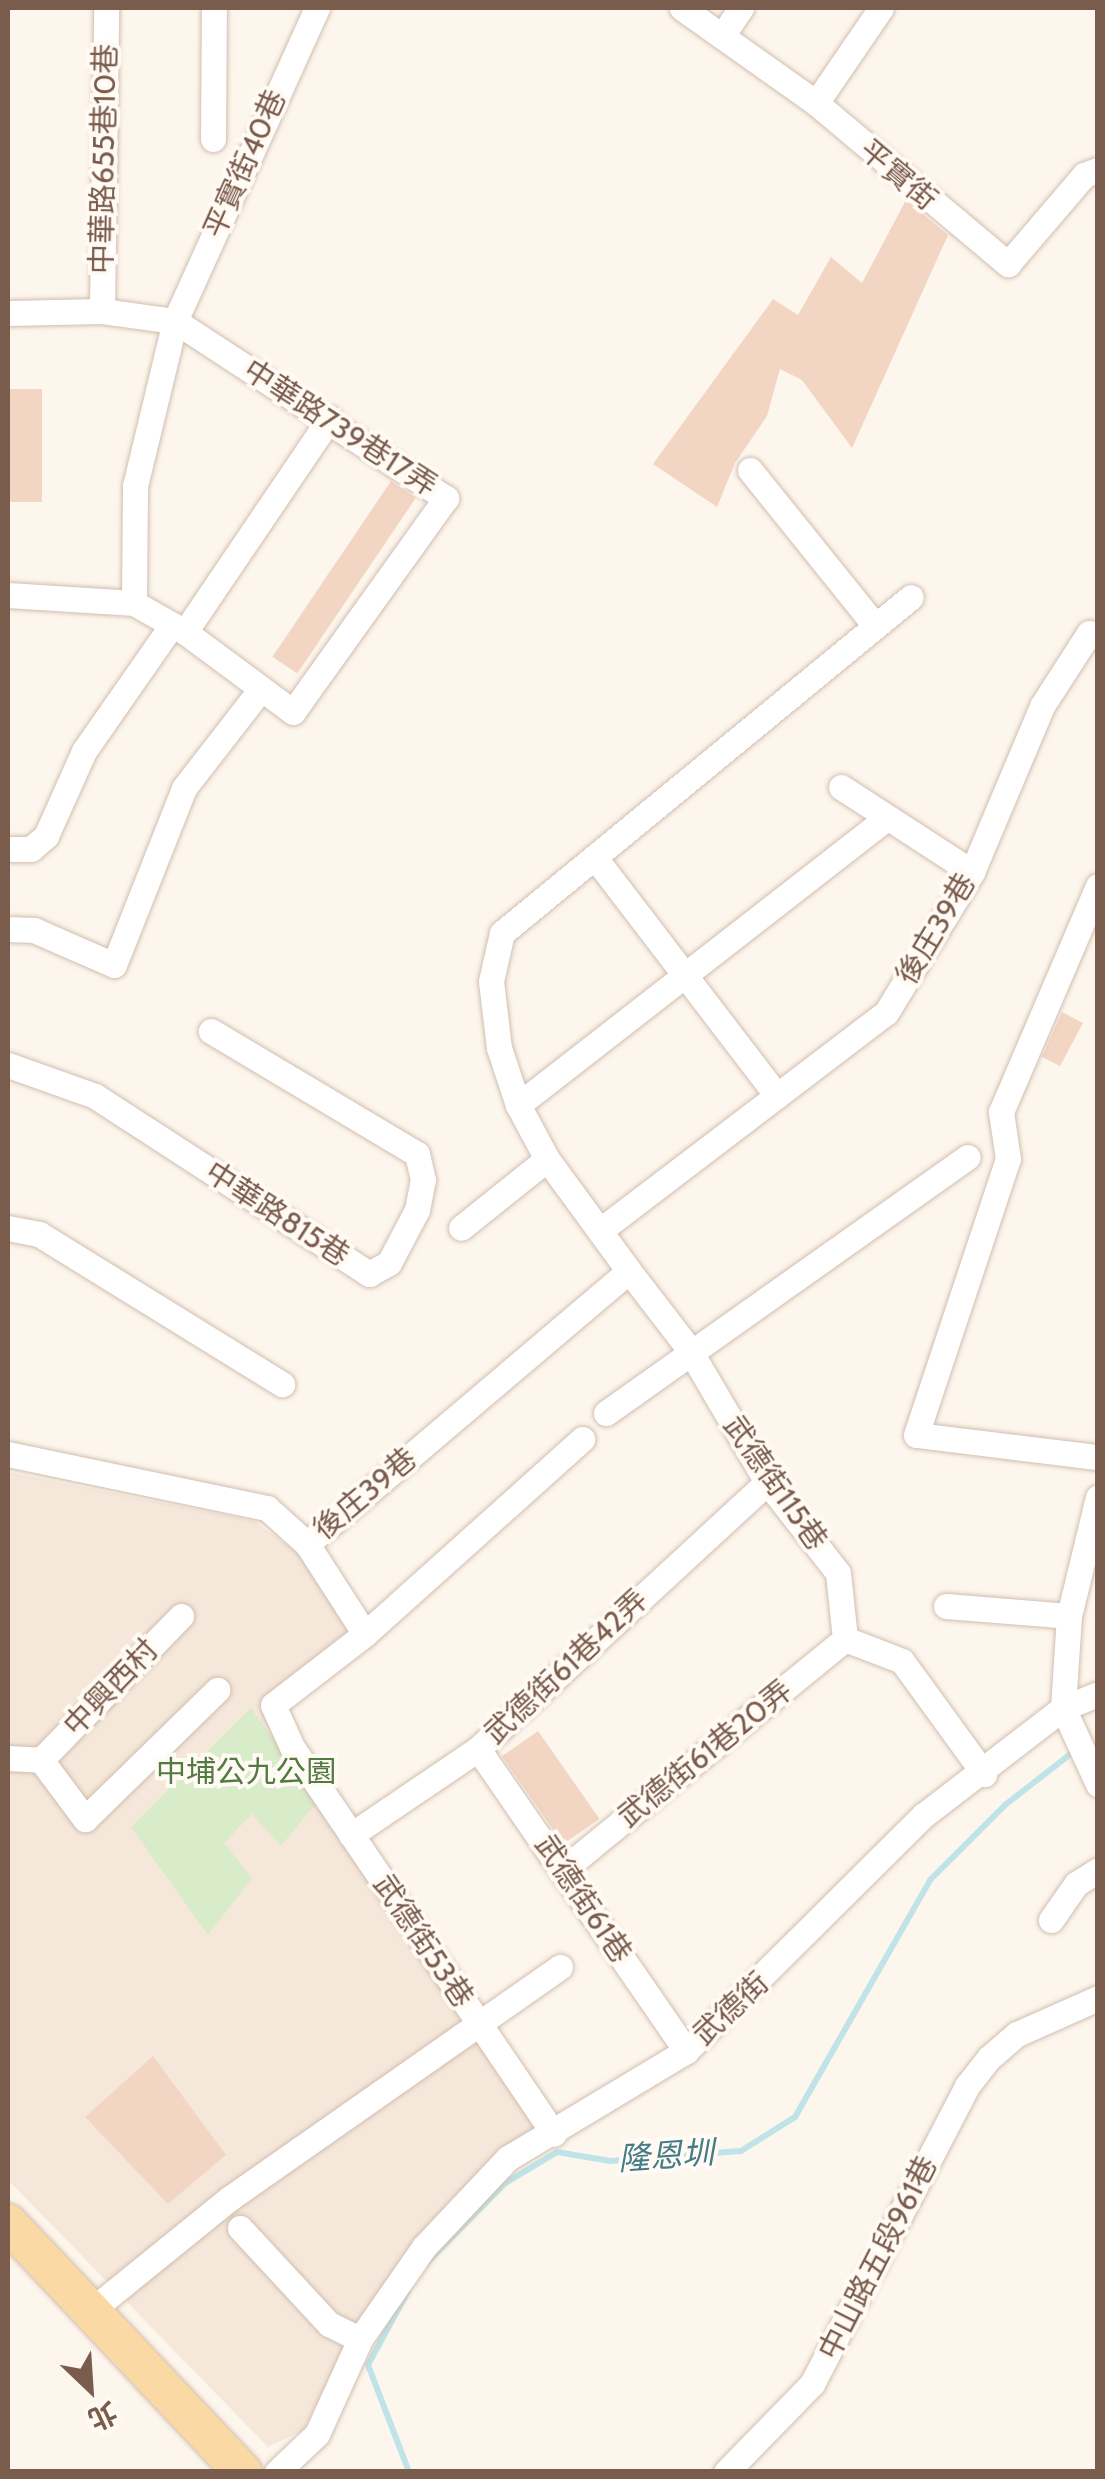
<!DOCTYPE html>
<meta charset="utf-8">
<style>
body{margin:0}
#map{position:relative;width:1105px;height:2479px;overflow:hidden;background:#fdf6ec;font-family:Cabin,"Noto Sans TC",sans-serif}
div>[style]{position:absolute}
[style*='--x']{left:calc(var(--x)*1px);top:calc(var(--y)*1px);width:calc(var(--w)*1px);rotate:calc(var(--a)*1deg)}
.residential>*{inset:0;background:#f5e8da}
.green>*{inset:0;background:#d8ecc9}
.stream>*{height:6px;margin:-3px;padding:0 3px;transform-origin:3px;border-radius:3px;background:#bfe3e8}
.building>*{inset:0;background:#f3d5c3;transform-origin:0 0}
.roads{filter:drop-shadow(0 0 2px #d1beb0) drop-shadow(0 0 2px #d1beb0)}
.minor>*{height:25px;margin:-12.5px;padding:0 12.5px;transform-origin:12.5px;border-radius:12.5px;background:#fff}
.primary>*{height:38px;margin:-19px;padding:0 19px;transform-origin:19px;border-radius:19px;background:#fbd9a5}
span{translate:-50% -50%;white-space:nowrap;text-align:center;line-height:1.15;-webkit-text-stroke:8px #fffaf3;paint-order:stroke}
.street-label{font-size:30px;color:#7a5c4d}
.park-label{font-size:30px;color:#537a41}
.water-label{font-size:32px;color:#437c86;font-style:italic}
.frame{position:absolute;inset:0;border:10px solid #7a5c4d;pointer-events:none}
.north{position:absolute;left:40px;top:2339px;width:100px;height:100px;-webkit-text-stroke:8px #fffaf3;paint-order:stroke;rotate:155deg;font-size:28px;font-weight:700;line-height:40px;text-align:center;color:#7a5c4d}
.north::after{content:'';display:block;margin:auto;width:35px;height:45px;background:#7a5c4d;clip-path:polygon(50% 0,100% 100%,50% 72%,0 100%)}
</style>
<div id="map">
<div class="residential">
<i style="clip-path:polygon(8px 1472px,254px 1521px,302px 1556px,351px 1630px,264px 1698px,542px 2133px,452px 2198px,339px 2360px,303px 2430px,268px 2447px,8px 2180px)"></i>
</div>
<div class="green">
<i style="clip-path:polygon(251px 1708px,317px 1802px,281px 1846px,252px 1814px,224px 1843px,252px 1878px,208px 1935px,131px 1827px)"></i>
</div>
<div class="stream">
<i style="--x:426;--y:2264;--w:112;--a:-45.7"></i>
<i style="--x:504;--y:2184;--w:62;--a:-31.1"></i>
<i style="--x:557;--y:2152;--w:54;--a:9.6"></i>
<i style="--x:610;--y:2161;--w:131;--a:-4.4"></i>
<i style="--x:741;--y:2151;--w:64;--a:-32.2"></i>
<i style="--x:795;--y:2117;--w:273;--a:-60.3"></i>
<i style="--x:930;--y:1880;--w:106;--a:-45"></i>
<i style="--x:1005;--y:1805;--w:91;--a:-37.9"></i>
<i style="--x:408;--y:2291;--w:84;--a:118.4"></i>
<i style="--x:368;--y:2365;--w:115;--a:69"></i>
</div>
<div class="building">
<i style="clip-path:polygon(906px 200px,948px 235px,852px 448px,802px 380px,780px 369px,767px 416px,735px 463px,717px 507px,653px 464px,773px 299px,798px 315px,831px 257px,862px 283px)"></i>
<i style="left:8px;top:389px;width:34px;height:113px"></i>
<i style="left:391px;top:481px;width:30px;height:212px;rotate:34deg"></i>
<i style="clip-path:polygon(1062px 1012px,1083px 1023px,1060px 1066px,1042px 1057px)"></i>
<i style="left:538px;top:1731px;width:107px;height:44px;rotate:55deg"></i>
<i style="clip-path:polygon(153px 2056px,226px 2155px,168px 2204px,85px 2117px)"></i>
</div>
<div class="roads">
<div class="minor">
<i style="--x:682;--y:8;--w:164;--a:35.3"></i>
<i style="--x:816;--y:103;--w:251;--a:40"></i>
<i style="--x:1008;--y:264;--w:117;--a:-49.5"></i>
<i style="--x:1084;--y:175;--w:15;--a:-20"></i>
<i style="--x:722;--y:36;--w:34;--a:-56"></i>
<i style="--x:816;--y:103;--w:115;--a:-55.6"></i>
<i style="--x:213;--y:139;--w:131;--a:-89.6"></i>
<i style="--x:102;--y:311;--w:303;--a:-89.2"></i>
<i style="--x:8;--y:313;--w:94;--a:-1.2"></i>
<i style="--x:102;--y:311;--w:74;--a:7.8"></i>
<i style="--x:175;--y:321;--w:324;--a:33.2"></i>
<i style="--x:446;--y:498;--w:263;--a:125.6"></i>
<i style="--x:293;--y:712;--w:134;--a:-143.5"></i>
<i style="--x:185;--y:632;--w:59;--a:-150.4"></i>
<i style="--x:134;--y:603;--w:126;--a:-176.4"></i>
<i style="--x:750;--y:470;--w:198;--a:51.2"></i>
<i style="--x:134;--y:603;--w:117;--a:-89.5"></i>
<i style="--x:135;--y:486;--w:170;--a:-76.4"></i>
<i style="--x:175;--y:321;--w:344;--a:-65.6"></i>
<i style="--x:185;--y:632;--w:258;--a:-55.9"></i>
<i style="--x:841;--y:787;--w:156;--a:33"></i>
<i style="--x:8;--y:849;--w:23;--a:0"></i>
<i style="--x:31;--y:849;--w:20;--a:-41"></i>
<i style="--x:46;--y:836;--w:93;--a:-65.9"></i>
<i style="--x:84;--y:751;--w:154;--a:-55.1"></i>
<i style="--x:596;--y:859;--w:298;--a:52.6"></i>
<i style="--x:8;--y:929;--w:26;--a:2"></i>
<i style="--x:34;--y:930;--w:87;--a:23.6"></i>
<i style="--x:114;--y:965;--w:190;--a:-68.4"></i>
<i style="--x:184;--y:788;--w:124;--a:-52.2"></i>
<i style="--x:8;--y:1065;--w:92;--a:19.6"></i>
<i style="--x:95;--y:1096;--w:327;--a:33"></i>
<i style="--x:369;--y:1274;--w:23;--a:-29"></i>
<i style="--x:389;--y:1263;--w:60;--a:-62.2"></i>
<i style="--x:417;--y:1210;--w:31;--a:-79"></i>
<i style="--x:423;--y:1180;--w:27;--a:-103"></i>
<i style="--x:417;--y:1154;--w:240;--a:-149.2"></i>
<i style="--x:518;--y:1105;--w:467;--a:-37.9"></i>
<i style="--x:547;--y:1159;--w:61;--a:-118.2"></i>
<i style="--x:518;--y:1105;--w:60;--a:-108.4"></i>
<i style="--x:499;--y:1048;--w:67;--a:-96.8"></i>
<i style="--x:491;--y:981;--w:49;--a:-77.1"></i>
<i style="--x:502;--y:933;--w:529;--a:-39.4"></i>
<i style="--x:8;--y:1228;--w:32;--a:11"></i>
<i style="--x:39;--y:1234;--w:286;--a:31.7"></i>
<i style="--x:602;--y:1229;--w:357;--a:-37.3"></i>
<i style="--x:886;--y:1013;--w:165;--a:-58.6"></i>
<i style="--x:972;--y:872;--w:180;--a:-67.1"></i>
<i style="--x:1042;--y:706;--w:87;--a:-57.2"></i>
<i style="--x:629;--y:1271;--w:98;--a:52.4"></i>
<i style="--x:689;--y:1349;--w:154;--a:59.6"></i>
<i style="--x:767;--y:1482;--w:115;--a:52"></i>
<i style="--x:838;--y:1573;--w:66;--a:83.9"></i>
<i style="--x:845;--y:1639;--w:61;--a:21.1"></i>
<i style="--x:902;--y:1661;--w:140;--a:54"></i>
<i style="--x:606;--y:1413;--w:443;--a:-35.3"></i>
<i style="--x:8;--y:1454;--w:265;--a:11.8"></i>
<i style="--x:267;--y:1508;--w:54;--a:42"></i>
<i style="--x:307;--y:1544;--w:422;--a:-40.3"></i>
<i style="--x:629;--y:1271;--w:139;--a:-126.2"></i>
<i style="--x:547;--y:1159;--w:110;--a:141.3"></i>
<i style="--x:1096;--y:1457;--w:181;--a:-173"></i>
<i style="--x:916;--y:1435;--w:291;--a:-71.6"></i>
<i style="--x:1008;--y:1159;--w:48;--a:-98.5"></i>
<i style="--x:1001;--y:1112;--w:246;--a:-66.8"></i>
<i style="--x:307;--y:1544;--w:107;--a:57.2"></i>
<i style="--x:365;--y:1634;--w:116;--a:142.3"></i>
<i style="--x:273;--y:1705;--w:46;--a:65.7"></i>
<i style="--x:292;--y:1747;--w:467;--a:55.9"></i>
<i style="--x:946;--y:1606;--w:123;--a:4.6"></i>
<i style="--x:365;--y:1634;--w:292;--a:-41.9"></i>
<i style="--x:1098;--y:1694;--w:38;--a:158"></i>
<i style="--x:1063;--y:1708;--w:84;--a:65.3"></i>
<i style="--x:478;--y:1749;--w:367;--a:55.4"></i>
<i style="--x:8;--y:1758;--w:33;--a:3"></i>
<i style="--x:41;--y:1760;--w:74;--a:53.3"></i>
<i style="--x:85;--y:1819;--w:185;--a:-44.3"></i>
<i style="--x:41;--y:1760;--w:201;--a:-45.8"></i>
<i style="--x:351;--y:1835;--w:153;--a:-34.1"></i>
<i style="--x:478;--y:1749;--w:393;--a:-42.7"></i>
<i style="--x:564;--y:1869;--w:363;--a:-39.3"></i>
<i style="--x:1051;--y:1920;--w:44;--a:-55.2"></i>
<i style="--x:1076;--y:1884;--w:26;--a:-32"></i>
<i style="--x:240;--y:2228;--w:131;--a:47.2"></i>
<i style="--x:329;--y:2324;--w:34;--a:26"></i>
<i style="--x:88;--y:2313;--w:183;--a:-39"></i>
<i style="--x:230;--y:2198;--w:403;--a:-35"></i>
<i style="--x:277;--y:2472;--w:55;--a:-43.5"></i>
<i style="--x:317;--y:2434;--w:104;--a:-65.6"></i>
<i style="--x:360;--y:2339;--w:112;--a:-55.2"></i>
<i style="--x:424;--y:2247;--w:122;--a:-46.7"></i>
<i style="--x:508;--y:2158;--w:208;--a:-31"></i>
<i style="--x:686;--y:2051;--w:335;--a:-44.8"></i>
<i style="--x:924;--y:1815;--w:175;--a:-37.6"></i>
<i style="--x:1063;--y:1708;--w:92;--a:-86.3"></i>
<i style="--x:1069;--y:1616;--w:122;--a:-76.3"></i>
<i style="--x:726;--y:2472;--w:123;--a:-45.7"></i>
<i style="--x:812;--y:2384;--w:336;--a:-62.5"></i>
<i style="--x:967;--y:2086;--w:36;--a:-52"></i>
<i style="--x:989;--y:2058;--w:37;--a:-41"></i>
<i style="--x:1017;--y:2034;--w:89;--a:-24"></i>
</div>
<div class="primary">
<i style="--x:8;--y:2223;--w:342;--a:46.7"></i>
</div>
</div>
<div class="street-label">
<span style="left:104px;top:159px;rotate:-89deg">中華路655巷10巷</span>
<span style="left:245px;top:164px;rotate:-66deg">平實街40巷</span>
<span style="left:898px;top:175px;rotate:40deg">平實街</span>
<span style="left:340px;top:428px;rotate:33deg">中華路739巷17弄</span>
<span style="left:936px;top:929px;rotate:-59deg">後庄39巷</span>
<span style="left:277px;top:1214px;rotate:33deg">中華路815巷</span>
<span style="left:775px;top:1483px;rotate:55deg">武德街115巷</span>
<span style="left:365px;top:1494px;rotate:-40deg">後庄39巷</span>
<span style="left:566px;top:1667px;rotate:-43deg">武德街61巷42弄</span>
<span style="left:111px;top:1688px;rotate:-46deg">中興西村</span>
<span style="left:705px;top:1754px;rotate:-39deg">武德街61巷20弄</span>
<span style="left:583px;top:1899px;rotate:56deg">武德街61巷</span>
<span style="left:423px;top:1941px;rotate:56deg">武德街53巷</span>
<span style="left:731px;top:2009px;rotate:-43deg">武德街</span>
<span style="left:878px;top:2258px;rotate:-63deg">中山路五段961巷</span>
</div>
<div class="park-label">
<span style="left:246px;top:1772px">中埔公九公園</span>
</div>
<div class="water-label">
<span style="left:666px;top:2156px;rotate:-4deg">隆恩圳</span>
</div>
<div class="frame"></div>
<div class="north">北</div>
</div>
